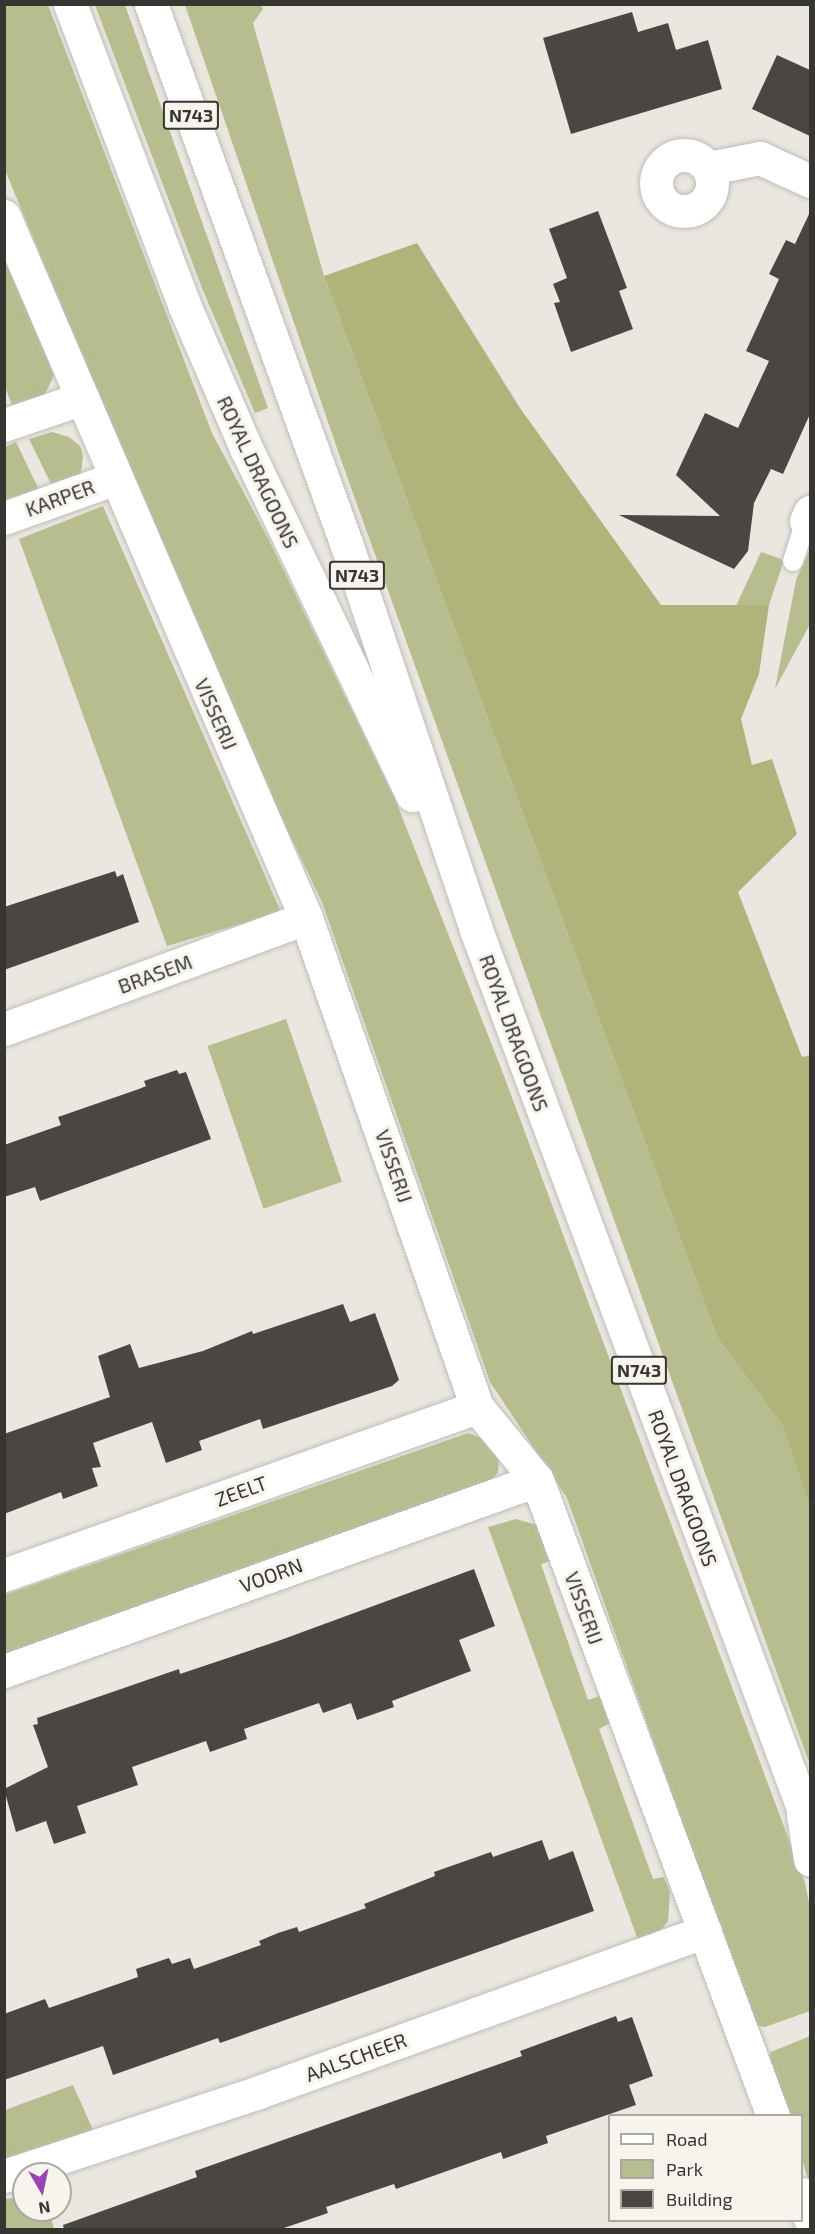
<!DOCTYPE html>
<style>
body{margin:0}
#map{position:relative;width:815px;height:2234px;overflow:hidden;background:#eae6e0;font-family:"Exo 2",sans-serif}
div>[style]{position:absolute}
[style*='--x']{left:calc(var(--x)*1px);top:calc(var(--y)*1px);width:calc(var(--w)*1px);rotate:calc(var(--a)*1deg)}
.green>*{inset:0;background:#b8bd8f;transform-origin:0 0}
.forest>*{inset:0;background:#afb57a}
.building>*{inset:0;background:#4a4742}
.roads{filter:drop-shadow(0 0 2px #bfbcb6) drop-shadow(0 0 2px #bfbcb6)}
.lane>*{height:20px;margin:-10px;padding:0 10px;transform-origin:10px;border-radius:10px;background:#fff}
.street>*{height:33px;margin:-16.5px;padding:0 16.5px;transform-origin:16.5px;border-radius:16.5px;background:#fff}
.street>.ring{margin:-16.5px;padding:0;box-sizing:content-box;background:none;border:33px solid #fff;border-radius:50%}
.primary>*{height:33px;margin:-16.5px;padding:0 16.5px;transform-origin:16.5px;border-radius:16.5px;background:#fff}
span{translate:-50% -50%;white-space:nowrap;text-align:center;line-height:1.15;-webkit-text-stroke:6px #f7f4ed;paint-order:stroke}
.shield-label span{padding:2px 4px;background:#f7f4ed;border:2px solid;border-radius:4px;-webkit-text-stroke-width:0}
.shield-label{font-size:18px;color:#363532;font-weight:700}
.street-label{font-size:20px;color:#363532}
.frame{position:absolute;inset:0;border:6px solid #363532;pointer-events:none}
.legend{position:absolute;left:608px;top:2114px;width:195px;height:108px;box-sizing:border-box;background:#f7f4ed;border:2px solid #aaa8a2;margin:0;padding:8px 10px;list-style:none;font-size:18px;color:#363532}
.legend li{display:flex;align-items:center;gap:12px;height:30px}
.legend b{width:30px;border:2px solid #aaa8a2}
.north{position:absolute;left:12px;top:2162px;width:60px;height:60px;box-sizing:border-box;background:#f7f4ed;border:2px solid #aaa8a2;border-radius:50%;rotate:171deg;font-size:16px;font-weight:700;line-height:24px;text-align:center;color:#363532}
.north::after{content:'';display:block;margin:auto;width:21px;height:27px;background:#9845b3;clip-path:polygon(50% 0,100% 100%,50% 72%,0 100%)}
</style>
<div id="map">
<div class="green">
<i style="clip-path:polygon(4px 5px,48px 5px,212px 433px,268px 538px,395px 799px,501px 1068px,805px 1883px,810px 1908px,810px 2011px,765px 2027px,754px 2025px,567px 1498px,490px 1382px,322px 902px,223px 696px,5px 170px)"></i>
<i style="clip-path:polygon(95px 5px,125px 5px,268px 408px,255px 413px,202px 288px)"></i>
<i style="clip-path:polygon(185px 5px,261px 5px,263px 9px,253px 23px,324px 276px,717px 1337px,782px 1425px,810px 1508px,810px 1765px,340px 457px)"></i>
<i style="clip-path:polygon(4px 253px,54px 375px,42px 401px,14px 410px,5px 387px)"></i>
<i style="clip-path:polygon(52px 432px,69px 437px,80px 446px,83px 455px,81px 474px,56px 494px,29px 439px)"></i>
<i style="clip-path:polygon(16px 442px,43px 498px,5px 512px,5px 447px)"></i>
<i style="clip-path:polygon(103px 506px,281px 912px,167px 946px,19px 539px)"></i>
<i style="clip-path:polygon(810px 549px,810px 624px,775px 689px,796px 580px)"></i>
<i style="clip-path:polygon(761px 552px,784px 560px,769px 605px,736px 606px)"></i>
<i style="left:286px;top:1019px;width:172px;height:83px;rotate:71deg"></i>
<i style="clip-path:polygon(468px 1433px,489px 1441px,499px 1455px,498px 1472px,486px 1490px,5px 1661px,4px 1595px)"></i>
<i style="clip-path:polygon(516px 1519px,537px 1525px,553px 1560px,541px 1564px,588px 1700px,600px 1696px,610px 1723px,599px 1729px,653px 1879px,664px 1877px,670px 1892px,668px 1921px,658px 1934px,638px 1940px,488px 1527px)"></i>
<i style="clip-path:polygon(810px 2036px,810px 2185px,802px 2160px,802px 2116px,786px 2115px,768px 2059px,771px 2052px)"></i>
<i style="clip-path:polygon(73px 2085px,94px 2132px,5px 2163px,5px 2110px)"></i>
<i style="clip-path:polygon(24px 2197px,24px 2210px,49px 2210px,54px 2229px,5px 2229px,5px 2199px)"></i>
</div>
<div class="forest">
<i style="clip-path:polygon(417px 243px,520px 408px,661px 605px,769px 605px,759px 674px,741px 719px,752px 765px,772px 759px,797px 834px,738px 892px,802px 1057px,810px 1055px,810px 1508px,782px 1425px,717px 1337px,324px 276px)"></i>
</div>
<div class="building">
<i style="clip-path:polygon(632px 12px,638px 32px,668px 23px,676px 50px,708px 40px,722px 89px,571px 134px,543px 38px)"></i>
<i style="clip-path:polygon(777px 55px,810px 70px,810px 136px,752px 109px)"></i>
<i style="clip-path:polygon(598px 211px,627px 288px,619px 291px,633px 329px,571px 352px,554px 303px,560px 302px,553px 284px,567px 278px,549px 229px)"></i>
<i style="clip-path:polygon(810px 212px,810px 414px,783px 474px,771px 469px,754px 503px,748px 551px,734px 569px,619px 515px,720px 516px,676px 475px,705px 413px,738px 428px,769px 361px,746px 351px,779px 279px,769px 274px,786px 240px,795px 244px)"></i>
<i style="clip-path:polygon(115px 871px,117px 877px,123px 874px,139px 922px,4px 970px,4px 907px)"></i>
<i style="clip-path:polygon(177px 1070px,179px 1074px,186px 1072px,211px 1139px,40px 1201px,35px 1187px,4px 1197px,4px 1145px,61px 1125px,58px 1117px,139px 1089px,146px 1086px,144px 1081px)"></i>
<i style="clip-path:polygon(343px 1304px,350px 1322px,375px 1313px,399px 1380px,392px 1386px,263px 1429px,260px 1419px,199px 1441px,202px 1450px,166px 1463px,152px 1422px,93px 1443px,101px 1467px,92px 1468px,98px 1486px,63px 1499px,61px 1492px,4px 1514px,4px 1434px,110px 1397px,98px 1356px,130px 1344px,139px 1368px,203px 1351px,252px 1331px,253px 1334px)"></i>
<i style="clip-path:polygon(474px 1569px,495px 1626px,459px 1640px,471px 1671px,392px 1701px,394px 1707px,357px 1720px,351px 1703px,323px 1713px,319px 1703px,244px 1729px,247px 1739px,210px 1752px,206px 1741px,132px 1767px,138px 1785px,77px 1806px,86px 1833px,54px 1844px,46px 1821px,16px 1832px,4px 1789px,48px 1767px,33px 1725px,38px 1724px,37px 1718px,179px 1669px,180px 1674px,278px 1641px)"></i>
<i style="clip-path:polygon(542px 1840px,549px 1860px,573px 1851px,594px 1911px,220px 2043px,218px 2038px,113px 2075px,103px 2046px,4px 2080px,4px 2014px,45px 1999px,49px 2008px,138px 1977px,136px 1969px,169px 1958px,172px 1964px,190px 1958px,194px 1969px,261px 1945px,259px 1941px,278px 1933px,297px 1927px,299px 1932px,366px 1908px,364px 1904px,435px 1876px,434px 1872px,491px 1852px,493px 1857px)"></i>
<i style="clip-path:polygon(616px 2016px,618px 2022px,632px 2017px,653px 2076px,629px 2085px,636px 2105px,546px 2136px,548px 2143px,503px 2159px,501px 2152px,396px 2189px,394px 2184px,326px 2207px,328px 2213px,281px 2229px,64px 2229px,63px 2225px,197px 2177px,195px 2171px,522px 2056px,520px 2051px)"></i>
</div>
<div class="roads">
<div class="lane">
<i style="--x:793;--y:561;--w:42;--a:-72"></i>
</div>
<div class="street">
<i class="ring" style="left:656px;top:155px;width:23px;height:23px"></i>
<i style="--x:709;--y:168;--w:52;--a:-11.1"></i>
<i style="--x:760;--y:158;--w:55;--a:24.7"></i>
<i style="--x:4;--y:216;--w:764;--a:66.72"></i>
<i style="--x:306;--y:918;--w:518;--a:70.73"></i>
<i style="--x:477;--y:1407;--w:94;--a:50.6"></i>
<i style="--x:537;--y:1480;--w:678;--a:69.64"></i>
<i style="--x:4;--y:425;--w:83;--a:-18.9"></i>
<i style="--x:4;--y:518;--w:119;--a:-19.7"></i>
<i style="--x:806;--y:521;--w:10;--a:-66"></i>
<i style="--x:4;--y:1029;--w:322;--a:-20.2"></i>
<i style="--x:4;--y:1575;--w:502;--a:-19.55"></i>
<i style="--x:4;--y:1671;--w:566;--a:-19.72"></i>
<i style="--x:4;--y:2176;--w:268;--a:-18.2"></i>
<i style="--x:259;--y:2092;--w:474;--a:-19.8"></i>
<i style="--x:802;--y:2194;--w:26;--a:72"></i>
</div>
<div class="primary">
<i style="--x:70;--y:4;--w:324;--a:69.2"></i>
<i style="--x:185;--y:307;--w:154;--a:66.6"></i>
<i style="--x:246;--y:448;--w:385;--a:64.4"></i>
<i style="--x:151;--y:4;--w:573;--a:70.11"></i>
<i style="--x:346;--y:543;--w:405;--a:71.4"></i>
<i style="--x:475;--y:927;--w:960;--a:69.58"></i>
<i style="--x:803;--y:1814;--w:46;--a:81.2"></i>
</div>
</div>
<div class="shield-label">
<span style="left:191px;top:115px">N743</span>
<span style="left:357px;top:575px">N743</span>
<span style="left:639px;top:1370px">N743</span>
</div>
<div class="street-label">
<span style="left:258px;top:472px;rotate:65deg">ROYAL DRAGOONS</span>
<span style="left:60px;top:498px;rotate:-20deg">KARPER</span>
<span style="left:216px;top:714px;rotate:66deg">VISSERIJ</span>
<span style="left:155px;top:974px;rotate:-20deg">BRASEM</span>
<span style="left:514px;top:1033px;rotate:70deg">ROYAL DRAGOONS</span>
<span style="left:394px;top:1166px;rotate:71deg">VISSERIJ</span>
<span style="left:683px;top:1488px;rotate:70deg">ROYAL DRAGOONS</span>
<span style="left:241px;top:1491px;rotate:-20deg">ZEELT</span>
<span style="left:271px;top:1575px;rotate:-20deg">VOORN</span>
<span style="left:584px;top:1608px;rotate:70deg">VISSERIJ</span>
<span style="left:356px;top:2057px;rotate:-20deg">AALSCHEER</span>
</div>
<div class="frame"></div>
<ul class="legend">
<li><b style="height:8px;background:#fff"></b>Road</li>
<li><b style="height:16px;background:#b8bd8f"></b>Park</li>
<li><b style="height:16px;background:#4a4742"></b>Building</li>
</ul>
<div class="north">N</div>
</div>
